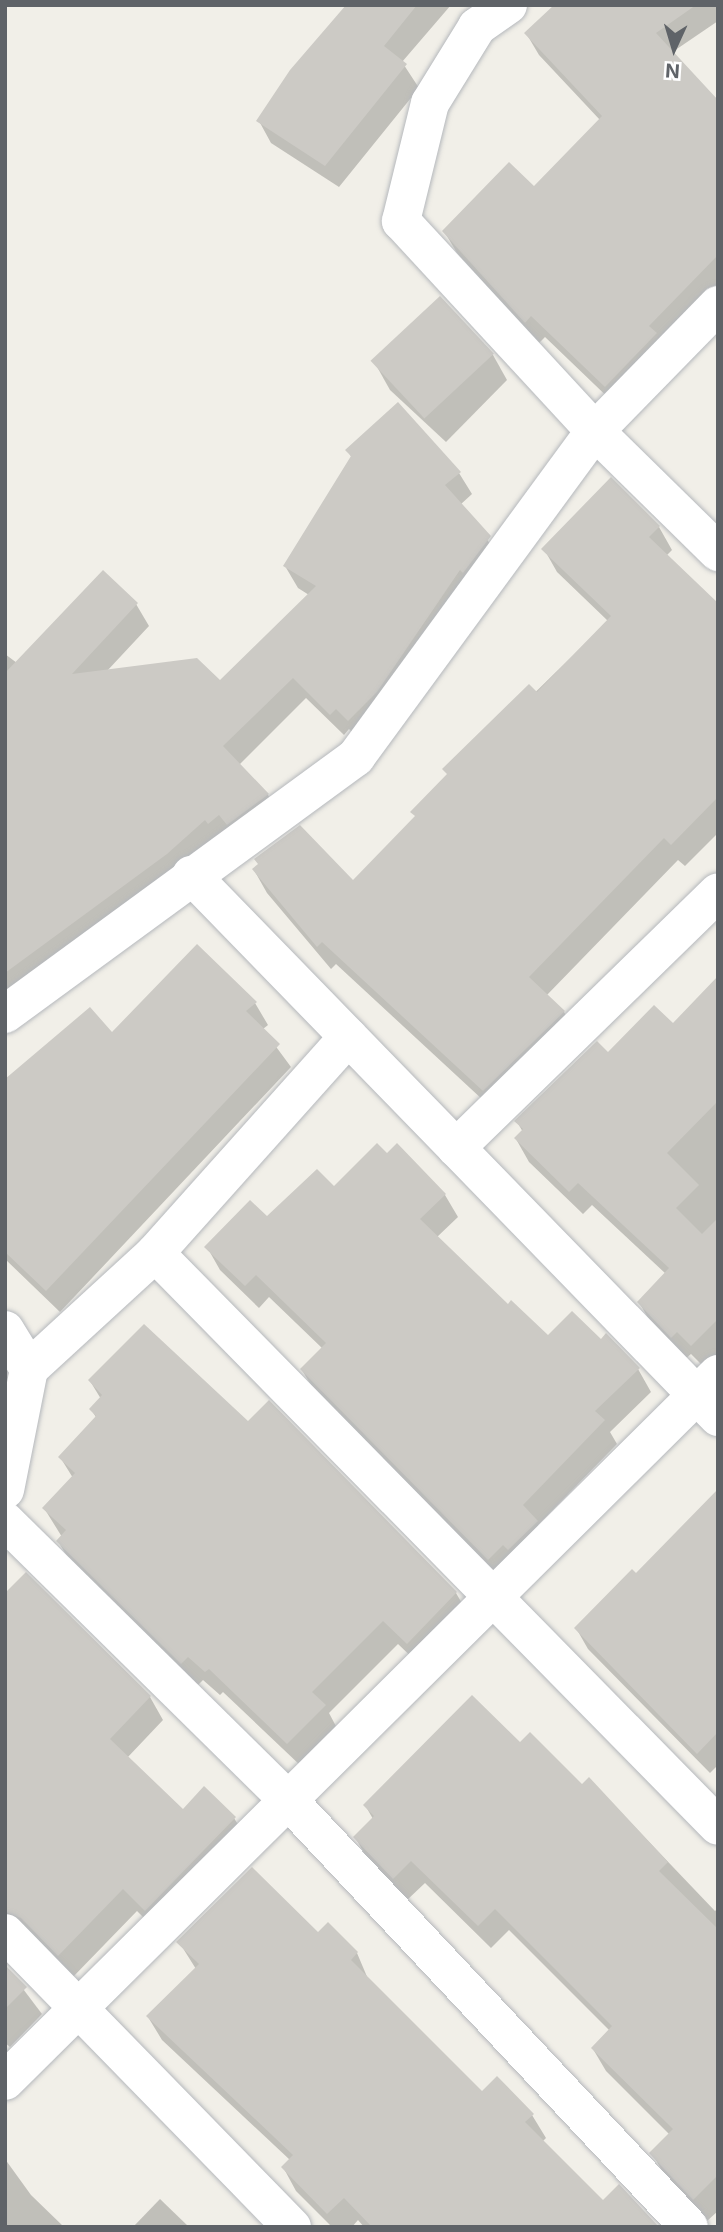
<!DOCTYPE html>
<style>
body{margin:0}
#map{position:relative;width:723px;height:2232px;overflow:hidden;background:#f1efe8;font-family:Inter,sans-serif}
div>[style]{position:absolute}
[style*='--x']{left:calc(var(--x)*1px);top:calc(var(--y)*1px);width:calc(var(--w)*1px);rotate:calc(var(--a)*1deg)}
.shadow>*{inset:0;background:#0003}
.building>*{inset:0;background:#cccac5;transform-origin:0 0}
.roads{filter:drop-shadow(0 0 2px #b5b8bc) drop-shadow(0 0 2px #b5b8bc)}
.street>*{height:38px;margin:-19px;padding:0 19px;transform-origin:19px;border-radius:19px;background:#fff}
span{translate:-50% -50%;white-space:nowrap;text-align:center;line-height:1.15;-webkit-text-stroke:7px #fff;paint-order:stroke}
.frame{position:absolute;inset:0;border:7px solid #5f6368;pointer-events:none}
.north{position:absolute;left:639px;top:14px;width:70px;height:70px;-webkit-text-stroke:5px #fff;paint-order:stroke;rotate:184deg;font-size:19px;font-weight:700;line-height:28px;text-align:center;color:#5f6368}
.north::after{content:'';display:block;margin:auto;width:24px;height:32px;background:#5f6368;clip-path:polygon(50% 0,100% 100%,50% 72%,0 100%)}
</style>
<div id="map">
<div class="shadow">
<i style="clip-path:polygon(347px 5px,451px 5px,402px 62px,419px 88px,339px 187px,271px 143px,259px 121px)"></i>
<i style="clip-path:polygon(557px 5px,718px 5px,718px 21px,671px 53px,718px 103px,718px 290px,619px 408px,545px 337px,538px 344px,457px 253px,444px 231px,534px 189px,600px 120px,539px 55px,526px 33px)"></i>
<i style="clip-path:polygon(493px 355px,507px 380px,446px 442px,390px 390px,376px 365px)"></i>
<i style="clip-path:polygon(347px 450px,459px 473px,472px 494px,460px 505px,502px 559px,361px 741px,349px 729px,344px 735px,306px 698px,239px 765px,268px 795px,280px 816px,5px 1003px,5px 654px,17px 663px,136px 604px,149px 626px,107px 671px,220px 682px,309px 595px,298px 588px,285px 566px,352px 458px)"></i>
<i style="clip-path:polygon(659px 527px,672px 550px,666px 556px,718px 605px,718px 833px,685px 866px,678px 860px,546px 996px,564px 1012px,577px 1035px,497px 1113px,336px 964px,331px 969px,267px 893px,254px 870px,353px 882px,416px 817px,413px 812px,608px 621px,557px 572px,544px 549px)"></i>
<i style="clip-path:polygon(718px 979px,718px 1355px,705px 1368px,691px 1354px,685px 1359px,652px 1325px,639px 1302px,666px 1274px,592px 1205px,583px 1214px,529px 1162px,516px 1139px,523px 1132px,517px 1122px,609px 1055px,673px 1025px)"></i>
<i style="clip-path:polygon(255px 1003px,268px 1025px,263px 1029px,291px 1067px,60px 1312px,5px 1259px,5px 1111px,112px 1035px)"></i>
<i style="clip-path:polygon(387px 1155px,445px 1195px,458px 1217px,436px 1238px,508px 1307px,548px 1338px,601px 1342px,638px 1369px,651px 1392px,610px 1432px,617px 1444px,538px 1525px,549px 1544px,502px 1582px,315px 1392px,302px 1370px,323px 1349px,269px 1297px,259px 1308px,220px 1270px,207px 1247px,334px 1189px)"></i>
<i style="clip-path:polygon(90px 1381px,248px 1424px,456px 1593px,470px 1617px,422px 1667px,398px 1644px,329px 1713px,338px 1730px,302px 1767px,223px 1692px,220px 1695px,203px 1680px,196px 1687px,72px 1565px,58px 1541px,62px 1537px,44px 1508px,73px 1478px,60px 1457px,97px 1419px,91px 1409px,101px 1399px)"></i>
<i style="clip-path:polygon(718px 1492px,718px 1765px,710px 1773px,588px 1649px,576px 1628px,636px 1575px)"></i>
<i style="clip-path:polygon(5px 1596px,150px 1697px,163px 1720px,127px 1758px,183px 1811px,234px 1818px,248px 1841px,159px 1933px,137px 1911px,72px 1978px,5px 1939px)"></i>
<i style="clip-path:polygon(520px 1745px,582px 1786px,589px 1779px,715px 1911px,718px 1908px,718px 2211px,707px 2221px,665px 2176px,652px 2153px,670px 2135px,606px 2071px,593px 2049px,610px 2031px,509px 1930px,491px 1948px,425px 1883px,406px 1901px,368px 1860px,355px 1837px,373px 1819px,365px 1805px)"></i>
<i style="clip-path:polygon(318px 1935px,357px 1953px,368px 1979px,482px 2093px,532px 2115px,546px 2138px,542px 2142px,603px 2203px,657px 2227px,364px 2227px,358px 2220px,352px 2227px,332px 2227px,296px 2191px,283px 2167px,290px 2160px,162px 2040px,148px 2017px,196px 1969px,179px 1942px)"></i>
<i style="clip-path:polygon(5px 1965px,42px 2014px,10px 2047px,5px 2043px)"></i>
<i style="clip-path:polygon(5px 2159px,31px 2195px,64px 2227px,5px 2227px)"></i>
<i style="clip-path:polygon(160px 2199px,189px 2227px,133px 2227px)"></i>
</div>
<div class="building">
<i style="clip-path:polygon(346px 5px,417px 5px,384px 46px,407px 64px,325px 166px,256px 121px,290px 70px)"></i>
<i style="clip-path:polygon(554px 5px,696px 5px,656px 33px,718px 100px,718px 255px,649px 326px,657px 333px,605px 387px,531px 316px,525px 323px,442px 231px,509px 162px,534px 186px,602px 116px,524px 33px)"></i>
<i style="left:440px;top:296px;width:79px;height:95px;rotate:47deg"></i>
<i style="clip-path:polygon(398px 402px,461px 472px,445px 485px,491px 536px,463px 573px,460px 570px,377px 692px,348px 721px,336px 709px,330px 715px,293px 678px,223px 746px,269px 794px,227px 825px,219px 815px,208px 824px,205px 820px,167px 854px,5px 973px,5px 673px,103px 570px,138px 603px,72px 674px,197px 658px,220px 680px,316px 586px,283px 566px,351px 456px,345px 450px)"></i>
<i style="clip-path:polygon(611px 477px,660px 526px,649px 537px,718px 603px,718px 797px,671px 845px,664px 838px,529px 977px,565px 1011px,483px 1091px,322px 942px,317px 947px,252px 869px,258px 864px,254px 859px,300px 825px,353px 880px,415px 816px,410px 812px,447px 774px,442px 769px,529px 684px,537px 692px,611px 616px,541px 549px)"></i>
<i style="clip-path:polygon(197px 944px,257px 1002px,246px 1011px,280px 1044px,46px 1291px,5px 1252px,5px 1079px,90px 1007px,112px 1032px)"></i>
<i style="clip-path:polygon(718px 976px,718px 1101px,667px 1153px,699px 1185px,676px 1208px,702px 1234px,718px 1218px,718px 1319px,691px 1346px,677px 1332px,671px 1338px,637px 1302px,669px 1268px,578px 1183px,569px 1192px,514px 1138px,523px 1129px,514px 1121px,597px 1041px,608px 1052px,654px 1005px,673px 1023px)"></i>
<i style="clip-path:polygon(377px 1143px,387px 1153px,397px 1143px,446px 1194px,420px 1219px,508px 1304px,511px 1300px,548px 1335px,572px 1311px,601px 1339px,606px 1333px,640px 1368px,595px 1411px,605px 1420px,523px 1505px,538px 1521px,508px 1550px,503px 1545px,488px 1560px,300px 1369px,326px 1343px,256px 1275px,245px 1286px,204px 1247px,250px 1200px,267px 1216px,317px 1169px,334px 1186px)"></i>
<i style="clip-path:polygon(144px 1324px,248px 1421px,269px 1400px,457px 1592px,407px 1644px,383px 1621px,312px 1692px,326px 1705px,287px 1744px,209px 1669px,205px 1672px,188px 1657px,181px 1664px,56px 1541px,66px 1530px,42px 1508px,75px 1473px,58px 1457px,96px 1416px,89px 1409px,102px 1395px,88px 1380px)"></i>
<i style="clip-path:polygon(718px 1489px,718px 1732px,697px 1754px,574px 1628px,632px 1569px,636px 1573px)"></i>
<i style="clip-path:polygon(26px 1572px,151px 1696px,110px 1739px,183px 1809px,204px 1786px,236px 1817px,145px 1911px,123px 1889px,58px 1956px,21px 1918px,5px 1912px,5px 1593px)"></i>
<i style="clip-path:polygon(472px 1695px,520px 1742px,530px 1732px,582px 1784px,589px 1777px,668px 1862px,659px 1871px,718px 1929px,718px 2175px,693px 2200px,649px 2153px,673px 2129px,591px 2048px,612px 2026px,495px 1909px,478px 1926px,411px 1861px,393px 1879px,353px 1837px,374px 1816px,363px 1805px)"></i>
<i style="clip-path:polygon(252px 1867px,318px 1932px,328px 1922px,358px 1952px,351px 1960px,482px 2091px,497px 2076px,534px 2114px,525px 2122px,603px 2200px,619px 2184px,659px 2227px,372px 2227px,344px 2198px,327px 2214px,281px 2167px,293px 2155px,146px 2016px,199px 1964px,176px 1942px)"></i>
<i style="clip-path:polygon(5px 1965px,27px 1987px,5px 2009px)"></i>
</div>
<div class="roads">
<div class="street">
<i style="--x:508;--y:5;--w:38;--a:145"></i>
<i style="--x:477;--y:27;--w:89;--a:121.7"></i>
<i style="--x:430;--y:103;--w:122;--a:103.8"></i>
<i style="--x:401;--y:221;--w:286;--a:47.3"></i>
<i style="--x:595;--y:431;--w:173;--a:44.5"></i>
<i style="--x:191;--y:875;--w:756;--a:45.8"></i>
<i style="--x:5;--y:1014;--w:435;--a:-36.2"></i>
<i style="--x:356;--y:757;--w:404;--a:-53.8"></i>
<i style="--x:595;--y:431;--w:176;--a:-45.7"></i>
<i style="--x:456;--y:1148;--w:366;--a:-44.3"></i>
<i style="--x:155;--y:1253;--w:803;--a:45.5"></i>
<i style="--x:5;--y:1330;--w:46;--a:58.4"></i>
<i style="--x:29;--y:1369;--w:123;--a:101.2"></i>
<i style="--x:29;--y:1369;--w:171;--a:-42.6"></i>
<i style="--x:155;--y:1253;--w:290;--a:-48.2"></i>
<i style="--x:5;--y:1521;--w:399;--a:44.6"></i>
<i style="--x:289;--y:1801;--w:584;--a:46.8"></i>
<i style="--x:5;--y:1933;--w:411;--a:45.7"></i>
<i style="--x:5;--y:2081;--w:1004;--a:-44.76"></i>
</div>
</div>
<div class="frame"></div>
<div class="north">N</div>
</div>
